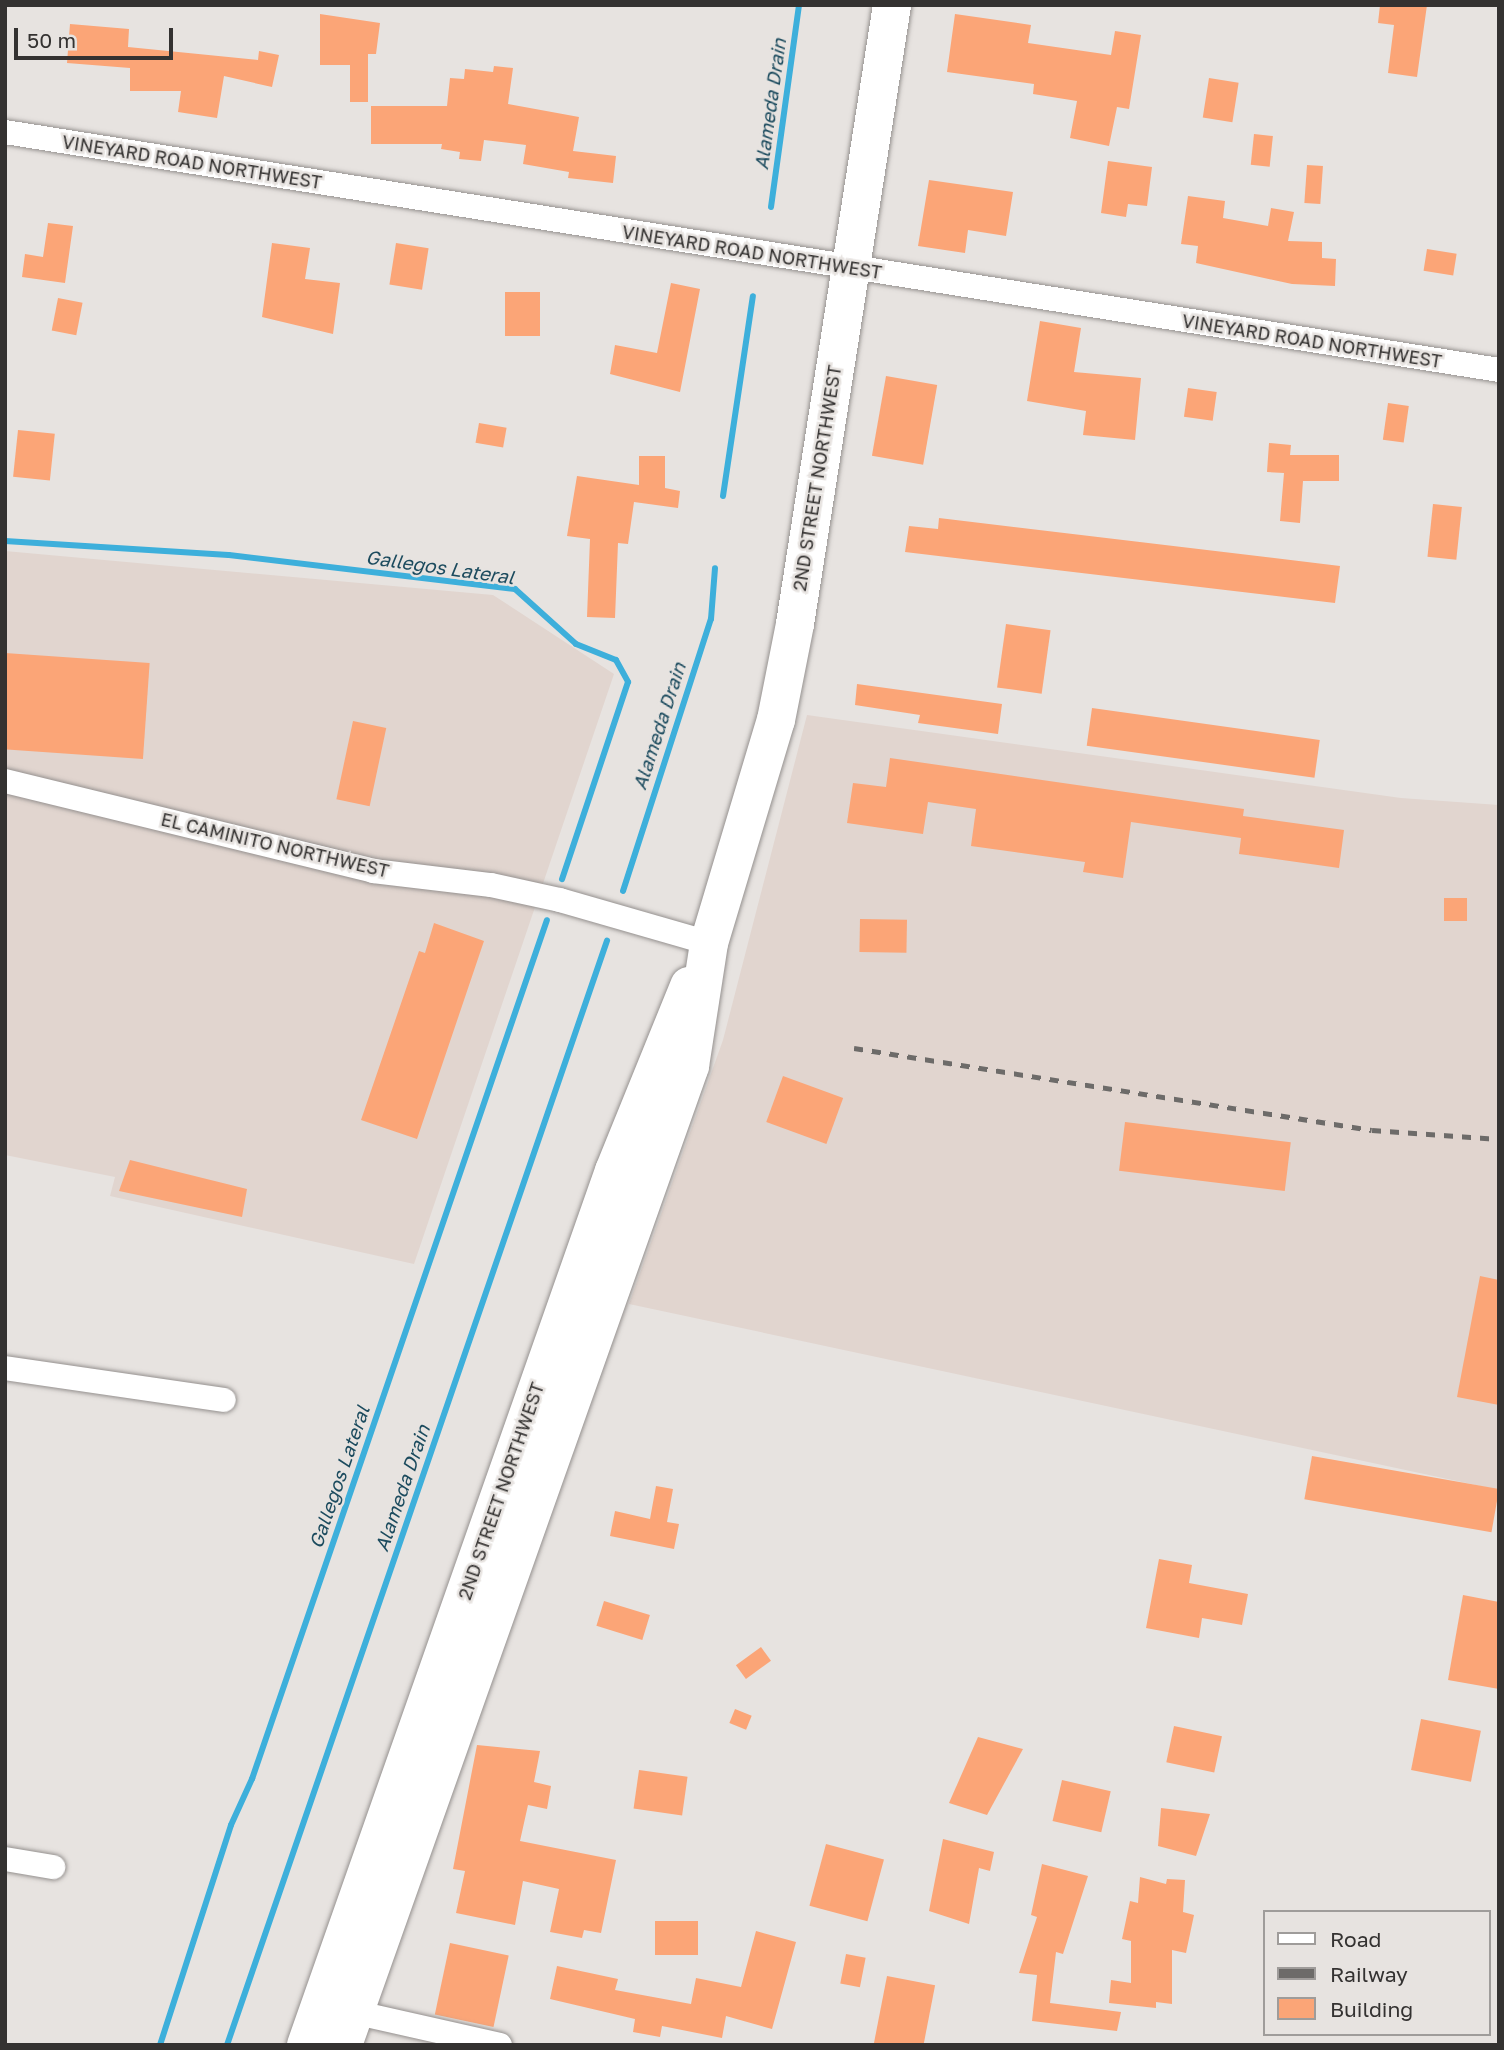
<!DOCTYPE html>
<style>
body{margin:0}
#map{position:relative;width:1504px;height:2050px;overflow:hidden;background:#e7e3e0;font-family:"Golos Text",sans-serif}
div>[style]{position:absolute}
[style*='--x']{left:calc(var(--x)*1px);top:calc(var(--y)*1px);width:calc(var(--w)*1px);rotate:calc(var(--a)*1deg)}
.built>*{inset:0;background:#e1d5cf}
.stream>*{height:6px;margin:-3px;padding:0 3px;transform-origin:3px;border-radius:3px;background:#3dafdb}
.building>*{inset:0;background:#fba577;transform-origin:0 0}
.roads{filter:drop-shadow(0 0 2px #95918f) drop-shadow(0 0 2px #95918f)}
.minor>*{height:24px;margin:-12px;padding:0 12px;transform-origin:12px;border-radius:12px;background:#fff}
.primary>*{height:38px;margin:-19px;padding:0 19px;transform-origin:19px;border-radius:19px;background:#fff}
.rail>*{height:5px;margin-top:-2.5px;transform-origin:0;background:repeating-linear-gradient(90deg,#6d6b69 0 9px,transparent 0 18px)}
span{translate:-50% -50%;white-space:nowrap;text-align:center;line-height:1.15;-webkit-text-stroke:5px #e7e3e0;paint-order:stroke}
.street-label{font-size:18px;color:#343231}
.water-label{font-size:19px;color:#1c4b5e;font-style:italic}
.frame{position:absolute;inset:0;border:7px solid #343231;pointer-events:none}
.legend{position:absolute;left:1263px;top:1910px;width:228px;height:126px;box-sizing:border-box;background:#e7e3e0;border:2px solid #9f9c9a;margin:0;padding:9px 12px;list-style:none;font-size:21px;color:#343231}
.legend li{display:flex;align-items:center;gap:14px;height:35px}
.legend b{width:35px;border:2px solid #9f9c9a}
.scale{position:absolute;left:14px;top:28px;width:159px;height:32px;box-sizing:border-box;border:4px solid #343231;border-top:0;padding-left:9px;font-size:21px;line-height:24px;white-space:nowrap;color:#343231;-webkit-text-stroke:5px #e7e3e0;paint-order:stroke}
</style>
<div id="map">
<div class="built">
<i style="clip-path:polygon(5px 551px,493px 595px,614px 674px,414px 1264px,110px 1196px,115px 1177px,5px 1155px)"></i>
<i style="clip-path:polygon(807px 715px,1401px 798px,1499px 805px,1499px 1490px,629px 1304px,723px 1040px)"></i>
</div>
<div class="stream">
<i style="--x:771;--y:207;--w:204;--a:-82.1"></i>
<i style="--x:723;--y:496;--w:202;--a:-81.5"></i>
<i style="--x:5;--y:541;--w:224;--a:3.6"></i>
<i style="--x:229;--y:555;--w:288;--a:6.8"></i>
<i style="--x:515;--y:589;--w:82;--a:42"></i>
<i style="--x:576;--y:644;--w:43;--a:21.8"></i>
<i style="--x:616;--y:660;--w:25;--a:61"></i>
<i style="--x:628;--y:682;--w:208;--a:108.5"></i>
<i style="--x:623;--y:891;--w:286;--a:-72.1"></i>
<i style="--x:711;--y:619;--w:51;--a:-85.5"></i>
<i style="--x:160;--y:2045;--w:231;--a:-72.1"></i>
<i style="--x:231;--y:1825;--w:51;--a:-65.5"></i>
<i style="--x:252;--y:1779;--w:908;--a:-71.05"></i>
<i style="--x:227;--y:2045;--w:1168;--a:-71.01"></i>
</div>
<div class="building">
<i style="clip-path:polygon(1380px 5px,1427px 5px,1417px 77px,1388px 73px,1394px 25px,1378px 23px)"></i>
<i style="clip-path:polygon(320px 14px,380px 23px,376px 54px,368px 54px,368px 102px,350px 102px,350px 65px,320px 65px)"></i>
<i style="clip-path:polygon(955px 14px,1031px 25px,1028px 43px,1111px 55px,1115px 31px,1141px 35px,1129px 109px,1117px 107px,1109px 146px,1070px 138px,1077px 101px,1033px 94px,1034px 84px,947px 72px)"></i>
<i style="clip-path:polygon(70px 24px,129px 29px,128px 47px,258px 60px,259px 51px,279px 55px,272px 87px,224px 76px,217px 118px,178px 112px,181px 91px,130px 91px,130px 68px,67px 63px)"></i>
<i style="clip-path:polygon(494px 66px,513px 68px,508px 104px,579px 117px,573px 151px,616px 156px,613px 183px,568px 178px,569px 172px,523px 164px,526px 145px,484px 140px,481px 161px,459px 159px,460px 152px,441px 149px,442px 144px,371px 144px,371px 106px,447px 106px,450px 78px,464px 79px,465px 69px,493px 72px)"></i>
<i style="left:1209px;top:78px;width:30px;height:40px;rotate:9deg"></i>
<i style="left:1254px;top:134px;width:19px;height:31px;rotate:6deg"></i>
<i style="clip-path:polygon(1108px 161px,1152px 167px,1147px 206px,1128px 204px,1126px 217px,1101px 213px)"></i>
<i style="left:1307px;top:165px;width:16px;height:38px;rotate:4deg"></i>
<i style="clip-path:polygon(929px 180px,1013px 192px,1006px 236px,968px 230px,965px 253px,918px 246px)"></i>
<i style="clip-path:polygon(1188px 196px,1225px 201px,1223px 218px,1268px 226px,1271px 208px,1294px 212px,1288px 241px,1322px 242px,1322px 258px,1336px 259px,1335px 286px,1292px 284px,1196px 263px,1198px 246px,1181px 244px)"></i>
<i style="clip-path:polygon(48px 223px,73px 226px,65px 283px,22px 277px,25px 254px,43px 257px)"></i>
<i style="clip-path:polygon(272px 243px,310px 248px,305px 279px,340px 283px,333px 334px,262px 317px)"></i>
<i style="left:396px;top:243px;width:33px;height:42px;rotate:9deg"></i>
<i style="left:1427px;top:249px;width:30px;height:22px;rotate:9deg"></i>
<i style="clip-path:polygon(671px 283px,700px 289px,680px 392px,610px 374px,615px 345px,657px 353px)"></i>
<i style="left:505px;top:292px;width:35px;height:44px"></i>
<i style="left:58px;top:298px;width:25px;height:33px;rotate:11deg"></i>
<i style="clip-path:polygon(1040px 321px,1081px 328px,1074px 372px,1141px 378px,1135px 440px,1083px 435px,1086px 411px,1027px 401px)"></i>
<i style="left:886px;top:376px;width:52px;height:81px;rotate:10deg"></i>
<i style="left:1188px;top:388px;width:29px;height:29px;rotate:8deg"></i>
<i style="left:1388px;top:403px;width:21px;height:37px;rotate:8deg"></i>
<i style="left:479px;top:423px;width:28px;height:20px;rotate:10deg"></i>
<i style="left:18px;top:430px;width:37px;height:47px;rotate:6deg"></i>
<i style="clip-path:polygon(1269px 443px,1291px 445px,1290px 455px,1339px 455px,1339px 481px,1303px 481px,1300px 523px,1280px 521px,1284px 473px,1267px 472px)"></i>
<i style="clip-path:polygon(639px 456px,665px 456px,665px 488px,680px 491px,678px 508px,634px 502px,628px 544px,618px 543px,615px 618px,587px 617px,590px 539px,567px 536px,577px 476px,639px 485px)"></i>
<i style="left:1433px;top:504px;width:29px;height:53px;rotate:6deg"></i>
<i style="clip-path:polygon(939px 518px,1340px 566px,1335px 603px,905px 552px,909px 526px,938px 529px)"></i>
<i style="left:1006px;top:624px;width:45px;height:64px;rotate:8deg"></i>
<i style="left:5px;top:653px;width:145px;height:96px;rotate:4deg"></i>
<i style="clip-path:polygon(857px 684px,1002px 704px,998px 734px,918px 723px,920px 715px,855px 705px)"></i>
<i style="left:1092px;top:708px;width:230px;height:38px;rotate:8deg"></i>
<i style="left:353px;top:721px;width:34px;height:80px;rotate:12deg"></i>
<i style="clip-path:polygon(890px 758px,1244px 809px,1243px 816px,1344px 830px,1339px 868px,1239px 854px,1241px 838px,1131px 822px,1123px 878px,1083px 872px,1085px 862px,971px 846px,976px 809px,928px 802px,923px 834px,847px 823px,853px 783px,886px 787px)"></i>
<i style="left:1444px;top:898px;width:23px;height:23px"></i>
<i style="left:860px;top:919px;width:47px;height:33px;rotate:1deg"></i>
<i style="clip-path:polygon(434px 923px,484px 941px,417px 1139px,361px 1120px,419px 951px,425px 953px)"></i>
<i style="left:783px;top:1076px;width:64px;height:49px;rotate:20deg"></i>
<i style="left:1125px;top:1122px;width:167px;height:49px;rotate:7deg"></i>
<i style="clip-path:polygon(130px 1160px,247px 1189px,242px 1217px,119px 1191px)"></i>
<i style="clip-path:polygon(1480px 1276px,1499px 1280px,1499px 1405px,1457px 1397px)"></i>
<i style="left:1312px;top:1456px;width:190px;height:44px;rotate:10deg"></i>
<i style="clip-path:polygon(656px 1486px,673px 1489px,667px 1522px,679px 1524px,674px 1549px,610px 1536px,615px 1511px,650px 1519px)"></i>
<i style="clip-path:polygon(1159px 1559px,1192px 1565px,1189px 1583px,1248px 1594px,1242px 1625px,1202px 1618px,1199px 1638px,1146px 1628px)"></i>
<i style="clip-path:polygon(1463px 1595px,1499px 1602px,1499px 1689px,1448px 1680px)"></i>
<i style="left:604px;top:1601px;width:48px;height:26px;rotate:17deg"></i>
<i style="left:761px;top:1647px;width:17px;height:31px;rotate:54deg"></i>
<i style="left:735px;top:1709px;width:18px;height:15px;rotate:22deg"></i>
<i style="left:1421px;top:1719px;width:61px;height:52px;rotate:11deg"></i>
<i style="left:1174px;top:1726px;width:49px;height:37px;rotate:12deg"></i>
<i style="clip-path:polygon(978px 1737px,1023px 1749px,987px 1815px,949px 1803px)"></i>
<i style="clip-path:polygon(477px 1745px,540px 1751px,534px 1782px,551px 1786px,547px 1809px,528px 1805px,520px 1841px,616px 1860px,601px 1933px,584px 1930px,582px 1938px,550px 1932px,559px 1889px,523px 1881px,515px 1925px,456px 1913px,465px 1871px,453px 1869px)"></i>
<i style="left:639px;top:1770px;width:49px;height:39px;rotate:8deg"></i>
<i style="left:1062px;top:1780px;width:50px;height:42px;rotate:13deg"></i>
<i style="clip-path:polygon(1161px 1808px,1210px 1814px,1196px 1856px,1158px 1846px)"></i>
<i style="clip-path:polygon(943px 1839px,994px 1852px,990px 1871px,979px 1868px,969px 1924px,929px 1911px)"></i>
<i style="left:826px;top:1844px;width:60px;height:64px;rotate:15deg"></i>
<i style="clip-path:polygon(1042px 1864px,1088px 1876px,1063px 1954px,1056px 1952px,1050px 2003px,1121px 2012px,1117px 2031px,1032px 2021px,1037px 1975px,1019px 1973px,1037px 1917px,1031px 1915px)"></i>
<i style="clip-path:polygon(1140px 1877px,1166px 1884px,1167px 1879px,1185px 1880px,1183px 1912px,1194px 1915px,1186px 1953px,1172px 1950px,1172px 2004px,1156px 2002px,1156px 2008px,1109px 2003px,1111px 1980px,1131px 1983px,1131px 1941px,1122px 1939px,1130px 1901px,1138px 1903px)"></i>
<i style="left:655px;top:1921px;width:43px;height:34px"></i>
<i style="clip-path:polygon(756px 1931px,796px 1942px,772px 2029px,726px 2016px,722px 2038px,662px 2026px,660px 2037px,633px 2032px,635px 2019px,550px 1999px,557px 1966px,618px 1979px,615px 1990px,691px 2004px,696px 1978px,741px 1987px)"></i>
<i style="left:450px;top:1943px;width:60px;height:73px;rotate:12deg"></i>
<i style="left:846px;top:1954px;width:20px;height:30px;rotate:11deg"></i>
<i style="left:887px;top:1976px;width:49px;height:70px;rotate:11deg"></i>
</div>
<div class="roads">
<div class="minor">
<i style="--x:5;--y:132;--w:1513;--a:9.05"></i>
<i style="--x:5;--y:781;--w:379;--a:13.7"></i>
<i style="--x:373;--y:871;--w:119;--a:6.8"></i>
<i style="--x:491;--y:885;--w:71;--a:12.3"></i>
<i style="--x:560;--y:900;--w:155;--a:16.1"></i>
<i style="--x:5;--y:1368;--w:221;--a:8.3"></i>
<i style="--x:5;--y:1859;--w:49;--a:9.5"></i>
<i style="--x:340;--y:2009;--w:164;--a:12.7"></i>
</div>
<div class="primary">
<i style="--x:306;--y:2045;--w:927;--a:-70.59"></i>
<i style="--x:614;--y:1171;--w:200;--a:-67.9"></i>
<i style="--x:343;--y:2045;--w:1039;--a:-70.48"></i>
<i style="--x:690;--y:1066;--w:124;--a:-81.2"></i>
<i style="--x:709;--y:943;--w:233;--a:-73.3"></i>
<i style="--x:776;--y:720;--w:98;--a:-78.8"></i>
<i style="--x:795;--y:624;--w:627;--a:-81.09"></i>
</div>
</div>
<div class="rail">
<i style="--x:854;--y:1048;--w:524;--a:9"></i>
<i style="--x:1372;--y:1130;--w:127;--a:4.1"></i>
</div>
<div class="street-label">
<span style="left:192px;top:162px;rotate:9deg">VINEYARD ROAD NORTHWEST</span>
<span style="left:752px;top:252px;rotate:9deg">VINEYARD ROAD NORTHWEST</span>
<span style="left:1312px;top:341px;rotate:9deg">VINEYARD ROAD NORTHWEST</span>
<span style="left:817px;top:478px;rotate:-81deg">2ND STREET NORTHWEST</span>
<span style="left:275px;top:845px;rotate:13deg">EL CAMINITO NORTHWEST</span>
<span style="left:501px;top:1491px;rotate:-71deg">2ND STREET NORTHWEST</span>
</div>
<div class="water-label">
<span style="left:770px;top:104px;rotate:-82deg">Alameda Drain</span>
<span style="left:440px;top:567px;rotate:8deg">Gallegos Lateral</span>
<span style="left:659px;top:726px;rotate:-72deg">Alameda Drain</span>
<span style="left:339px;top:1477px;rotate:-71deg">Gallegos Lateral</span>
<span style="left:402px;top:1488px;rotate:-71deg">Alameda Drain</span>
</div>
<div class="frame"></div>
<ul class="legend">
<li><b style="height:9px;background:#fff"></b>Road</li>
<li><b style="height:9px;background:#6d6b69"></b>Railway</li>
<li><b style="height:19px;background:#fba577"></b>Building</li>
</ul>
<div class="scale">50 m</div>
</div>
